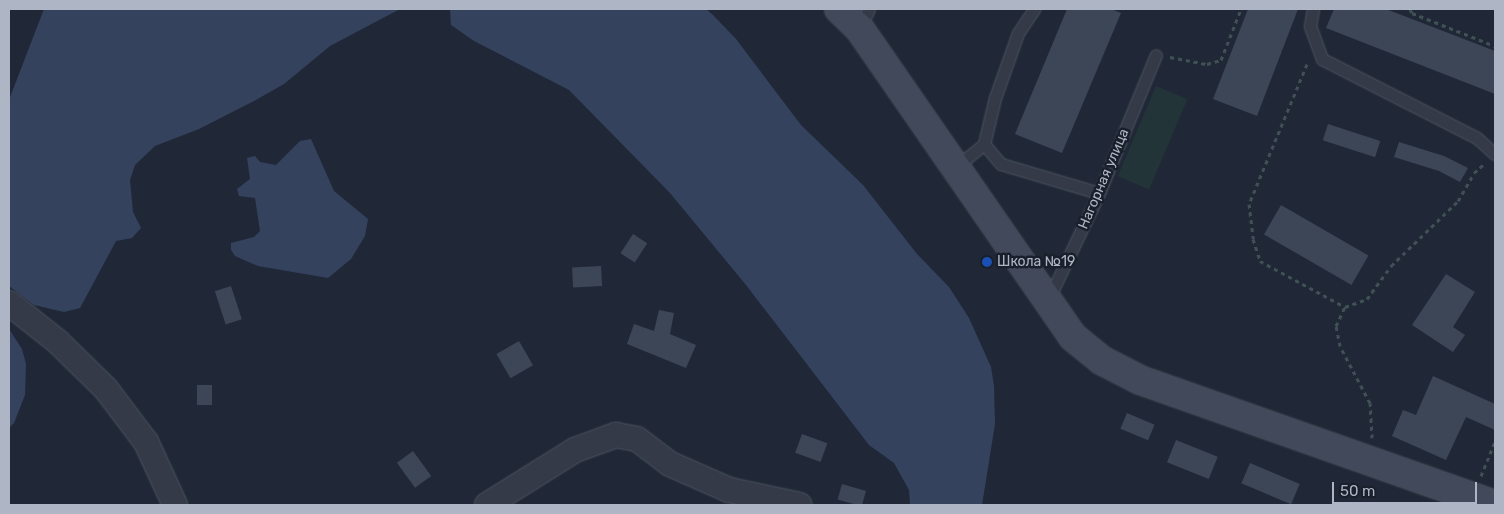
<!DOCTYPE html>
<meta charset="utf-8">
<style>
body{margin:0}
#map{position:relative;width:1504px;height:514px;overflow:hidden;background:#202837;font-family:Rubik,sans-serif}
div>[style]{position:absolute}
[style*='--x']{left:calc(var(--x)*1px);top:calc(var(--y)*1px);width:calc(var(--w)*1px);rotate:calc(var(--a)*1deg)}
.green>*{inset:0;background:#223438;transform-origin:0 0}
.water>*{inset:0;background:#34425e}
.building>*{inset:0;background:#3c4657;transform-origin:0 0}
.path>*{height:3px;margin-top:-1.5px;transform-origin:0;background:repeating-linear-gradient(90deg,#405155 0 4px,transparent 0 8px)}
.roads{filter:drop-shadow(0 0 1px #4e5562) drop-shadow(0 0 1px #4e5562)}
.lane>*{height:11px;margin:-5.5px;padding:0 5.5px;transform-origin:5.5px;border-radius:5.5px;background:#343a47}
.street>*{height:24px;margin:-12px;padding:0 12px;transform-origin:12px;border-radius:12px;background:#343a47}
.secondary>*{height:28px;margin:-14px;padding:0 14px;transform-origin:14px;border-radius:14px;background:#42495a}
.dots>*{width:14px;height:14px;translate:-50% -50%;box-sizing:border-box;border:2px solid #19202c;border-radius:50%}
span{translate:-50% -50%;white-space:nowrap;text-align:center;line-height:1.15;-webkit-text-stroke:5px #19202c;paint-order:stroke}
.street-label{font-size:14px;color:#aeb5c4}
.poi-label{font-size:14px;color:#aeb5c4}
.left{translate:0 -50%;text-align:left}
.frame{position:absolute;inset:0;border:10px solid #aeb5c4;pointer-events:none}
.scale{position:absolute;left:1332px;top:482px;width:145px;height:22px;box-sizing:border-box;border:2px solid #aeb5c4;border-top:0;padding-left:6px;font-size:15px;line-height:18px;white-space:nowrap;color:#aeb5c4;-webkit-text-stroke:4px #19202c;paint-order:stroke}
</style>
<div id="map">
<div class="green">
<i style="left:1156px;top:86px;width:34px;height:98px;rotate:23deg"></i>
</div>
<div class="water">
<i style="clip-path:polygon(44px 9px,400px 9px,330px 46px,284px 84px,254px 101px,199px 129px,155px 146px,135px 165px,130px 180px,133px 212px,141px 228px,132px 238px,116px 241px,80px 308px,64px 312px,34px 305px,9px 286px,9px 100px)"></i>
<i style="clip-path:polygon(450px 9px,706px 9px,713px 15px,736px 39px,801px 125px,863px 185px,917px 254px,949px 287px,969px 318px,991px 367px,994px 386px,995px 424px,982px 505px,910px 505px,909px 490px,894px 463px,869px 445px,746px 285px,670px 193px,569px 90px,474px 41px,451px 25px)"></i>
<i style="clip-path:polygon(311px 139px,334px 191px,368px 219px,365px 236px,351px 259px,328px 278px,258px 266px,235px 256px,231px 250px,231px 243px,254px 237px,260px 231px,255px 198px,239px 196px,237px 189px,250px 179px,247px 158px,255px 156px,260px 162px,276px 165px,300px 141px)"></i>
<i style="clip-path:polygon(9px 329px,22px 349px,26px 364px,25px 395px,14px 423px,9px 428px)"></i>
</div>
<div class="building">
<i style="clip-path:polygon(1067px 9px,1111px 9px,1121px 13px,1062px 153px,1015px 134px)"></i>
<i style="clip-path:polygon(1248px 9px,1298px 9px,1257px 116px,1213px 99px)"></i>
<i style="clip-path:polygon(1334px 9px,1386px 9px,1495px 51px,1495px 94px,1326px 28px)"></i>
<i style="left:1328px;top:124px;width:55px;height:17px;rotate:18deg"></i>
<i style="clip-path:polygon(1399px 142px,1444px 156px,1468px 168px,1460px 182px,1439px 171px,1394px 157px)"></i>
<i style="left:1281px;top:205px;width:101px;height:34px;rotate:30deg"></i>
<i style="left:633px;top:234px;width:17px;height:23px;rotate:33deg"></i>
<i style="left:601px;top:266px;width:20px;height:29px;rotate:87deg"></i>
<i style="clip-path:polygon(1446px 274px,1475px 292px,1453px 327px,1465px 335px,1453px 352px,1412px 325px)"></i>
<i style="left:231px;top:286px;width:35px;height:17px;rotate:72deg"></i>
<i style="clip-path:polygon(659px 310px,674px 313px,670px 334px,696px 345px,686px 368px,627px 344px,634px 324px,654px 331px)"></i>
<i style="left:519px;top:341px;width:28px;height:26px;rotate:60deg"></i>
<i style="clip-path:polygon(1433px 376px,1495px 404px,1495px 430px,1466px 417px,1446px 460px,1392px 436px,1403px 410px,1416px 415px)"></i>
<i style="left:212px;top:385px;width:20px;height:15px;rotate:90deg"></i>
<i style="left:1127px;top:413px;width:30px;height:17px;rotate:23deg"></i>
<i style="left:802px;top:434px;width:27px;height:20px;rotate:20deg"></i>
<i style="left:1176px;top:440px;width:45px;height:24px;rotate:22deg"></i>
<i style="left:413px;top:451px;width:31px;height:20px;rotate:54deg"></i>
<i style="left:1250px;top:463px;width:54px;height:22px;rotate:23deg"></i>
<i style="left:842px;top:484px;width:25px;height:16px;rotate:16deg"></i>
</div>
<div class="path">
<i style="--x:1410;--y:9;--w:4;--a:63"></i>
<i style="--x:1412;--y:13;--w:89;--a:21.7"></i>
<i style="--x:1170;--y:57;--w:38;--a:11"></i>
<i style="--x:1207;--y:64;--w:15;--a:-16"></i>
<i style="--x:1221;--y:60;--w:55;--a:-68.6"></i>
<i style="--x:1307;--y:64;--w:152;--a:112.5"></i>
<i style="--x:1249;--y:204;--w:35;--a:83"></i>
<i style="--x:1253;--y:239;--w:23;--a:72"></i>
<i style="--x:1260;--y:261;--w:97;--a:28.4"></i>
<i style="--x:1372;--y:438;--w:35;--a:-93"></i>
<i style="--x:1370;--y:403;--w:64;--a:-117.8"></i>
<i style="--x:1340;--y:346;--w:20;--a:-101"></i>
<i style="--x:1336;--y:326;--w:21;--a:-65"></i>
<i style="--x:1345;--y:307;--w:23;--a:-20"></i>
<i style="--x:1367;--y:299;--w:41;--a:-54"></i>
<i style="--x:1391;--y:266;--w:93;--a:-44.1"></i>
<i style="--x:1458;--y:201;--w:32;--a:-60"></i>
<i style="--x:1474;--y:173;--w:15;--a:-42"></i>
<i style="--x:1481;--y:476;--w:37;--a:-68"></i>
</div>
<div class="roads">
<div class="lane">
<i style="--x:1313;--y:9;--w:17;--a:100"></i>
<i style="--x:1310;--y:26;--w:35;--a:70"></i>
<i style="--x:1322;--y:59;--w:174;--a:27"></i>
<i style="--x:1477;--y:138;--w:24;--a:42"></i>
<i style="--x:859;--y:28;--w:21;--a:-62"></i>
<i style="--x:984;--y:144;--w:26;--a:50"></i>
<i style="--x:1001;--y:164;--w:102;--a:16.5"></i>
<i style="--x:957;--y:166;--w:35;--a:-39"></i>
<i style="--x:984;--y:144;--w:47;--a:-76.6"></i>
<i style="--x:995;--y:98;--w:69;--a:-70.5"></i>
<i style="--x:1018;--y:33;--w:29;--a:-56"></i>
<i style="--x:1048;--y:300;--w:119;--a:-64.5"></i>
<i style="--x:1099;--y:193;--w:149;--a:-67.6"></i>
</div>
<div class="street">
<i style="--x:9;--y:303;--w:63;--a:38.5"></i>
<i style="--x:58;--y:342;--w:67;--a:44.4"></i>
<i style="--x:106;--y:389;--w:66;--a:53"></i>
<i style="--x:146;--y:442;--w:69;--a:65.3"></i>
<i style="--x:487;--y:505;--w:104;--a:-32"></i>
<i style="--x:575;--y:450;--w:44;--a:-20.1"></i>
<i style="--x:616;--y:435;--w:21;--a:11"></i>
<i style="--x:637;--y:439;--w:41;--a:37.1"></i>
<i style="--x:670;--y:464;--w:64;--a:23.8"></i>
<i style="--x:729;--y:490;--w:72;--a:12.1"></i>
</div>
<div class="secondary">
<i style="--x:839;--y:9;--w:28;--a:44"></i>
<i style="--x:859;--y:28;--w:376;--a:55.3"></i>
<i style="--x:1073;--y:337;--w:36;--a:39"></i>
<i style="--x:1101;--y:360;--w:44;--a:27.1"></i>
<i style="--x:1140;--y:380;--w:376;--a:19.4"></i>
</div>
</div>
<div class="dots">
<i style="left:987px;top:262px;background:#1a4fb4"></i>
</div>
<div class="street-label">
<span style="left:1104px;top:179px;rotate:-67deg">Нагорная улица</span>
</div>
<div class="poi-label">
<span class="left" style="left:997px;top:262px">Школа №19</span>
</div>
<div class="frame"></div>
<div class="scale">50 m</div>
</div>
